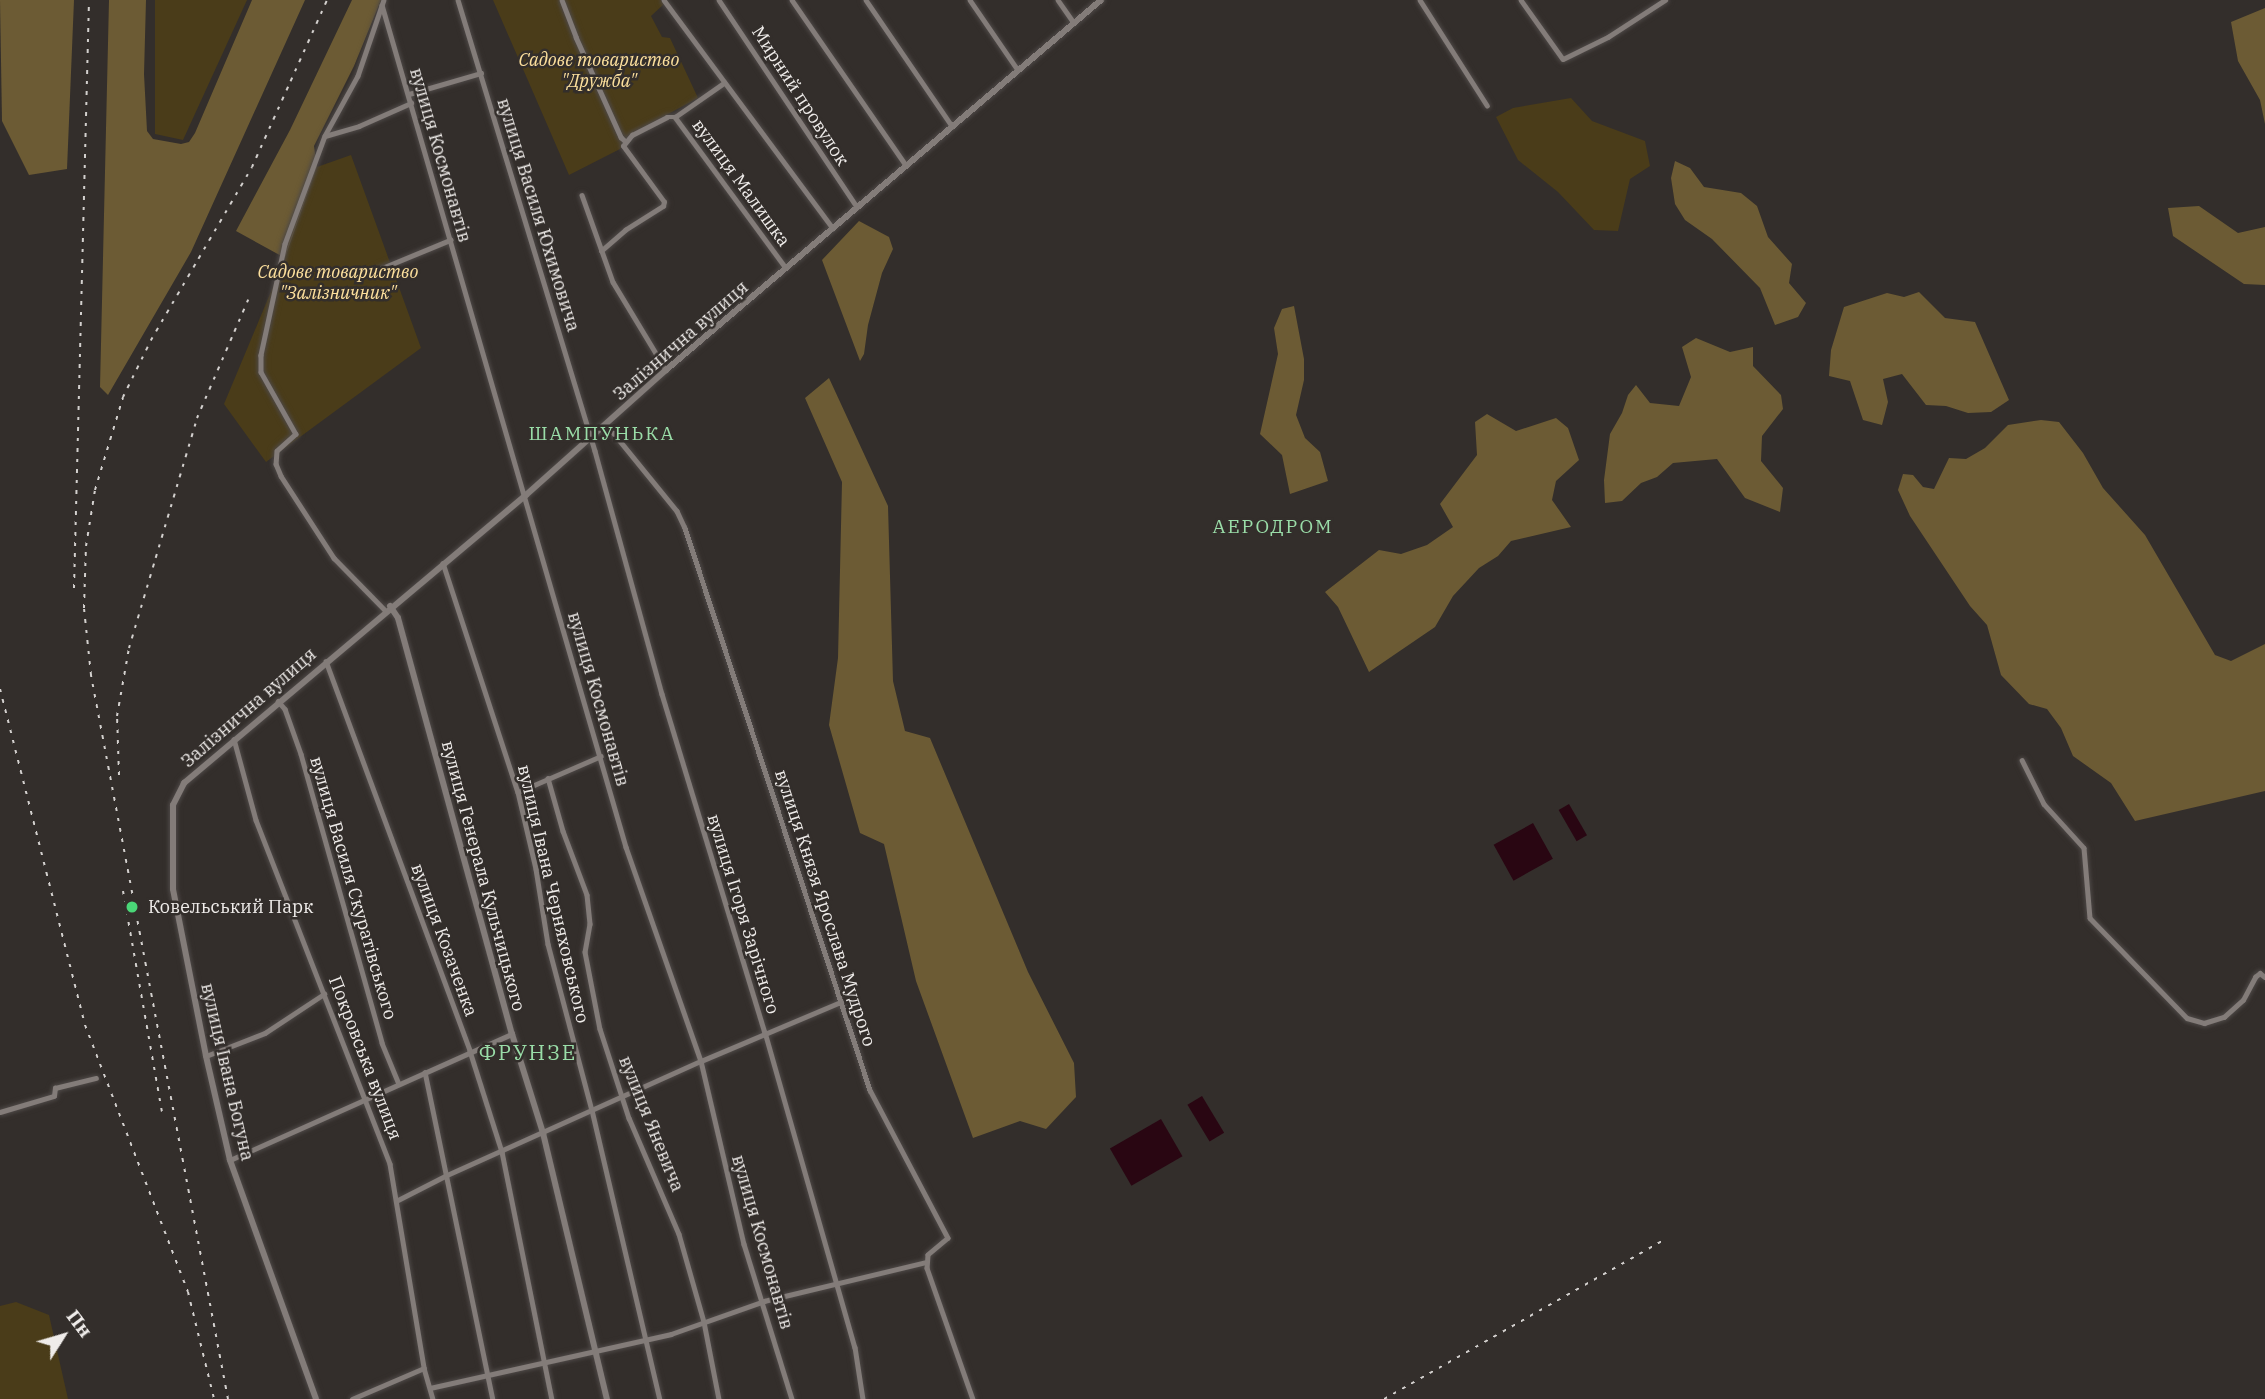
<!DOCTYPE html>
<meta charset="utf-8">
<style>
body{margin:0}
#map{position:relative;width:2265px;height:1399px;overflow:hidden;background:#332e2b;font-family:"IBM Plex Serif",serif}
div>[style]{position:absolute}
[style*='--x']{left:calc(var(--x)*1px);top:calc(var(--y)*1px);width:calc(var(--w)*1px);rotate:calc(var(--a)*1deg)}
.green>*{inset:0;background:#4a3c19}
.forest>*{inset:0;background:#6c5b34}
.water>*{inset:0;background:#290612;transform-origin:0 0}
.roads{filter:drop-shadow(0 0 2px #4e4947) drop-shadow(0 0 2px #4e4947)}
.minor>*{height:4.5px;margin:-2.25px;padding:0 2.25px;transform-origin:2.25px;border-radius:2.25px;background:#837c79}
.tertiary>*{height:6px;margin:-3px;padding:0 3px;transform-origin:3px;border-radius:3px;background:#837c79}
.rail>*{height:2px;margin-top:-1px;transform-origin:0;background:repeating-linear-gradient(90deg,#d3d0ce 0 3.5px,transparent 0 10.5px)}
.dots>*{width:19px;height:19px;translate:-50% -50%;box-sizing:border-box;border:4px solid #332e2b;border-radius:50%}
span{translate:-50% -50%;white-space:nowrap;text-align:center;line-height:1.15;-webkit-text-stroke:5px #332e2b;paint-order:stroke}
.park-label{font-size:18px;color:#fde09d;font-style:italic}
.street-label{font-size:18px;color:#efecea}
.poi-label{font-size:18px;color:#efecea}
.left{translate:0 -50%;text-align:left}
.neighbourhood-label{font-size:19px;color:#9adda8;letter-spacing:2px}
.quarter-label{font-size:21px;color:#9adda8;letter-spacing:2px}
.north{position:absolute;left:28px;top:1301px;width:70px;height:70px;-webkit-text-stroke:5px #332e2b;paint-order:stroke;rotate:53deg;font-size:19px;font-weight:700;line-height:28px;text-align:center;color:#efecea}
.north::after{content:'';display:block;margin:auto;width:24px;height:32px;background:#efecea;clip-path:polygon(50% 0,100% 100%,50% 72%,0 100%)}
</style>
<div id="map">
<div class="green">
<i style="clip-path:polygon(155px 0,247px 0,183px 140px,155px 134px)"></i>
<i style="clip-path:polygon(493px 0,661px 0,664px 4px,651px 16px,662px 37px,670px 38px,698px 98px,629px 135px,620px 149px,569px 175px)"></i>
<i style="clip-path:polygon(1571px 98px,1592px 121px,1645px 141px,1650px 166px,1630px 179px,1618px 231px,1594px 230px,1558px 192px,1518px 160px,1496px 117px,1513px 108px)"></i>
<i style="clip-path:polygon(351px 155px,421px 348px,266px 462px,224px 404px,285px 258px,317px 167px)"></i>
<i style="clip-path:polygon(16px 1302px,49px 1315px,68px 1399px,0 1399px,0 1306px)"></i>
</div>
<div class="forest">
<i style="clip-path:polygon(0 0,74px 0,67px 169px,29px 175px,2px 121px)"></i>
<i style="clip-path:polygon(109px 0,146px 0,144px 74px,147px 131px,153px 139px,181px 144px,189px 142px,195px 133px,252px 0,305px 0,191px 252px,108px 395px,100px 387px)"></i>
<i style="clip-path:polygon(352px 0,381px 0,354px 66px,314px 146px,317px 167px,285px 258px,236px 231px,290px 130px)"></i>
<i style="clip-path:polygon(2265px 8px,2265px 124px,2260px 100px,2238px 61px,2231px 22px)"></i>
<i style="clip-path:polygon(1675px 161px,1690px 168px,1704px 187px,1741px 193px,1757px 206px,1768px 237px,1792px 264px,1789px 283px,1806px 303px,1798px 317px,1775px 325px,1760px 288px,1712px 239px,1685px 220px,1675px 204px,1671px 178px)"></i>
<i style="clip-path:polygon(2199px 206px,2238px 233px,2265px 227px,2265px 285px,2244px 284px,2173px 236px,2168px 208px)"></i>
<i style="clip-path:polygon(859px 221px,889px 237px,893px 249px,882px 273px,868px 325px,864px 354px,860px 361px,822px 260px)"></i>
<i style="clip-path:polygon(1919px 292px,1945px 318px,1975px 322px,2009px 400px,1991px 412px,1968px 413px,1946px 406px,1926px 405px,1902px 374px,1883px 379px,1888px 402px,1882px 425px,1863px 420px,1850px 381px,1829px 376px,1831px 350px,1844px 307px,1887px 293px,1904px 297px)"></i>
<i style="clip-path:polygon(1294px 306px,1304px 359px,1304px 380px,1296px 415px,1305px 438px,1320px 452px,1328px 481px,1290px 494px,1282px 455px,1260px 434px,1278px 354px,1274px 328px,1282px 309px)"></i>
<i style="clip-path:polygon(1696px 338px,1730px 352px,1753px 347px,1753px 366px,1781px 395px,1783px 409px,1762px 436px,1761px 461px,1783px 488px,1780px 512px,1745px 498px,1717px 459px,1673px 463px,1657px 477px,1641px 483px,1622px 501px,1605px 503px,1604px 480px,1610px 434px,1622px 413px,1628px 395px,1636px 385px,1650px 403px,1679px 406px,1691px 377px,1682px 347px)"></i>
<i style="clip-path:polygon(829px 378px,888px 506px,893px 681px,905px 731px,930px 738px,1028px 972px,1074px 1063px,1076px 1097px,1046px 1129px,1020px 1121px,973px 1138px,916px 981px,884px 844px,860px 833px,829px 725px,838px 658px,842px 482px,805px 398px)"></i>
<i style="clip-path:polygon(1487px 414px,1516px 431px,1556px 418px,1568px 428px,1579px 460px,1556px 481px,1552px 500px,1571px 527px,1511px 541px,1498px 556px,1479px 568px,1453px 596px,1435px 627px,1369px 672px,1338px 607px,1325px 592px,1379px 550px,1401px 554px,1427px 545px,1453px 527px,1440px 504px,1477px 455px,1475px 422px)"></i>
<i style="clip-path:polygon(2041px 420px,2059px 422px,2083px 453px,2103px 488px,2145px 535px,2215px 655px,2231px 661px,2265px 644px,2265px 791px,2135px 821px,2111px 783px,2073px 756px,2061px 728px,2047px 709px,2029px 704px,2001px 675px,1987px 625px,1970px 606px,1910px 516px,1898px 490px,1903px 474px,1913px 475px,1923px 487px,1934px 489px,1949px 458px,1966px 459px,1985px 448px,2008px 425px)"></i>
</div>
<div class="water">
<i style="left:1569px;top:804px;width:36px;height:12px;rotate:60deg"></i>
<i style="left:1533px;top:823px;width:41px;height:45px;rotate:61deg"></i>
<i style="left:1202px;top:1096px;width:43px;height:17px;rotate:59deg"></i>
<i style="left:1161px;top:1119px;width:43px;height:59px;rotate:60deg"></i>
</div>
<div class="roads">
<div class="minor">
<i style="--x:384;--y:0;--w:80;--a:108.9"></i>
<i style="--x:358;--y:76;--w:68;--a:118.8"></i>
<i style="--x:325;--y:136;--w:115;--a:110.3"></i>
<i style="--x:285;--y:244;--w:114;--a:102.2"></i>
<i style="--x:261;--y:355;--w:17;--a:90"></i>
<i style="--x:261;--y:372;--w:71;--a:60.6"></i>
<i style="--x:296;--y:434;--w:25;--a:138"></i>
<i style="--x:277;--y:451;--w:13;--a:94"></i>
<i style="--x:276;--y:464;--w:13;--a:67"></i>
<i style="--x:281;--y:476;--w:98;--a:57.1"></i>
<i style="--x:334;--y:558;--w:73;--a:45.6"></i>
<i style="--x:458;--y:0;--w:471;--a:73.1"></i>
<i style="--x:595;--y:451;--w:252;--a:74.6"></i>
<i style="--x:662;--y:694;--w:353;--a:73.1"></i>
<i style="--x:765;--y:1032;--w:328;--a:74.1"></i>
<i style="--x:855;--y:1347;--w:53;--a:81.3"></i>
<i style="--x:562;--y:0;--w:40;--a:69"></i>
<i style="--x:576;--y:37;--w:110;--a:65.8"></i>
<i style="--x:621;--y:137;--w:6;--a:45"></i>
<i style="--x:664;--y:0;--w:284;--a:53.5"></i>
<i style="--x:719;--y:0;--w:249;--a:56.3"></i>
<i style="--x:792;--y:0;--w:201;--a:55.4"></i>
<i style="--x:866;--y:0;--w:153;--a:55.7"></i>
<i style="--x:970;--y:0;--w:85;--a:55.6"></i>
<i style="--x:1058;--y:0;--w:28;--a:55"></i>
<i style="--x:1420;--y:0;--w:125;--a:57.5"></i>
<i style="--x:1521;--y:0;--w:72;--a:54.6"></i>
<i style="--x:1563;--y:59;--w:50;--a:-26.1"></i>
<i style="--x:1608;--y:37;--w:68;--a:-33"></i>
<i style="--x:382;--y:5;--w:877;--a:73.84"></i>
<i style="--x:626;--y:847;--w:227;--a:70.7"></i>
<i style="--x:701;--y:1061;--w:188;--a:76.8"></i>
<i style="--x:744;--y:1244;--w:162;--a:72.8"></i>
<i style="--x:409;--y:94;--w:75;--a:-16.3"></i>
<i style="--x:675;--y:117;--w:60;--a:-34.8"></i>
<i style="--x:325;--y:136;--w:35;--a:-16"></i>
<i style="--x:359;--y:126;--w:57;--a:-23.9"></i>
<i style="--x:582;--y:195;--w:92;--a:70.4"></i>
<i style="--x:613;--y:282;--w:103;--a:58.9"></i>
<i style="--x:601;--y:251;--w:32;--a:-41"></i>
<i style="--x:625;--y:230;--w:45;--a:-32.3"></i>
<i style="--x:663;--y:206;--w:4;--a:-76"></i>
<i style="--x:664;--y:202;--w:69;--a:-126.2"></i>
<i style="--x:623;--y:146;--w:14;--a:-51"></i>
<i style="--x:632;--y:135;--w:39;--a:-27"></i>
<i style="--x:667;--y:117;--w:8;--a:0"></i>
<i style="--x:675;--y:117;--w:187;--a:53.7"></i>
<i style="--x:370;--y:273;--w:87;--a:-22.4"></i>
<i style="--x:607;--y:425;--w:111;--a:50.9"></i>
<i style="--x:677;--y:511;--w:19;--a:65"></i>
<i style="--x:685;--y:528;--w:592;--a:71.78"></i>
<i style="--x:870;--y:1090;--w:167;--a:62.2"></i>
<i style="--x:948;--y:1238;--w:26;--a:140"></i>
<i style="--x:928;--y:1255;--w:13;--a:94"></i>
<i style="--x:927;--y:1268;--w:139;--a:70.7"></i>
<i style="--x:443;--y:563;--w:241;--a:71.9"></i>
<i style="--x:518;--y:792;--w:79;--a:76.8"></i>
<i style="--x:536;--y:869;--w:76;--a:80.9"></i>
<i style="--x:548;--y:944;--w:172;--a:75.2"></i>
<i style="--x:592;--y:1110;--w:297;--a:76.8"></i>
<i style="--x:326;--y:661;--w:416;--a:69.7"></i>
<i style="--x:470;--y:1051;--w:106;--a:72.4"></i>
<i style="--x:502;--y:1152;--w:252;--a:78.6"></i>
<i style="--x:278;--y:701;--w:11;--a:49"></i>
<i style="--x:285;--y:709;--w:48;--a:70.4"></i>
<i style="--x:301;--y:754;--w:300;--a:74.3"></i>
<i style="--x:382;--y:1043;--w:44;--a:67.5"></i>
<i style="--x:234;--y:739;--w:84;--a:74.8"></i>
<i style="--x:256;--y:820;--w:369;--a:68.7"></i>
<i style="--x:390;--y:1164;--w:207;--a:80.5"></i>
<i style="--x:424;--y:1368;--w:32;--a:74"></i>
<i style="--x:2022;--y:760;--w:49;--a:63.4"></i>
<i style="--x:2044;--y:804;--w:59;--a:47.7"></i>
<i style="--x:2084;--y:848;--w:70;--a:85.1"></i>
<i style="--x:2090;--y:918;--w:139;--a:45.9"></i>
<i style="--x:2187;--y:1018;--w:18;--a:16"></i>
<i style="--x:2204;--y:1023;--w:21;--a:-17"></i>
<i style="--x:2224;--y:1017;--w:25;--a:-42"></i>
<i style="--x:2243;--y:1000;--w:26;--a:-62"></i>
<i style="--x:2255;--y:977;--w:6;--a:-39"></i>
<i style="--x:2260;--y:973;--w:6;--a:39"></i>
<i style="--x:548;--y:778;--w:55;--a:74.2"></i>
<i style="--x:563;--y:831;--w:68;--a:69.4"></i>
<i style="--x:587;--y:895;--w:29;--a:84"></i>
<i style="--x:590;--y:924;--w:28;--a:100"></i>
<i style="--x:585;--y:952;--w:78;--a:79"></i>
<i style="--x:600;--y:1029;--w:94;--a:72"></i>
<i style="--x:629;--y:1118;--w:126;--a:66.7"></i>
<i style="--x:679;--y:1234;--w:91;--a:74.1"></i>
<i style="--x:704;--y:1322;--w:78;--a:79"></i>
<i style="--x:518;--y:792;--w:90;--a:-23.4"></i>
<i style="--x:206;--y:1056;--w:63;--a:-21.3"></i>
<i style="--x:265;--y:1033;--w:71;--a:-33.5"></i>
<i style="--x:425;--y:1072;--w:334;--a:78.3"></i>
<i style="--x:0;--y:1112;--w:56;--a:-16.5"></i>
<i style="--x:54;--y:1096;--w:8;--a:-83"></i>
<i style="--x:55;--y:1088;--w:42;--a:-13.7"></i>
<i style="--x:230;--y:1160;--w:309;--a:-24.1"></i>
<i style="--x:398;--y:1200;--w:55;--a:-27"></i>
<i style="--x:447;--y:1175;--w:278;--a:-24.2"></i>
<i style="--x:701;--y:1061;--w:152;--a:-22.9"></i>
<i style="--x:430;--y:1388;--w:247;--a:-12.6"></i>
<i style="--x:671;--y:1334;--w:99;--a:-19.5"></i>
<i style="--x:764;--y:1301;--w:167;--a:-13.5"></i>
<i style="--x:352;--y:1399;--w:78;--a:-23.3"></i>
</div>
<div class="tertiary">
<i style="--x:390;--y:606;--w:14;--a:56"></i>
<i style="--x:398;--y:618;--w:431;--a:74.7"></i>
<i style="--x:512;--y:1034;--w:104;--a:72.6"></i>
<i style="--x:543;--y:1133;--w:274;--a:76.5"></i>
<i style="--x:316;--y:1399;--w:254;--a:-109.8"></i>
<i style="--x:230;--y:1160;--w:107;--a:-103"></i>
<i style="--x:206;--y:1056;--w:170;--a:-101.2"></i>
<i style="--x:173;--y:889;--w:84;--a:-90"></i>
<i style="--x:173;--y:805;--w:25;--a:-63"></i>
<i style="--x:184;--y:783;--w:447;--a:-40.1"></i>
<i style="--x:526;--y:495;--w:188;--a:-41.8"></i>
<i style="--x:666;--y:370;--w:571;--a:-40.38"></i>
</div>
</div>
<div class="rail">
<i style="--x:74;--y:588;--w:588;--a:-88.54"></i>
<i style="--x:0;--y:689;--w:347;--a:75.8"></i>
<i style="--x:85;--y:1025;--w:286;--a:68.9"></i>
<i style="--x:188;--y:1292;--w:110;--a:76.3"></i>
<i style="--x:119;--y:775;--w:59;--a:-91.9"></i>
<i style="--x:117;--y:716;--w:69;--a:-80"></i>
<i style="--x:129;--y:648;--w:240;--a:-73.5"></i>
<i style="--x:197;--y:418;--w:136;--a:-66.6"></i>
<i style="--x:123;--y:891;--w:224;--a:80"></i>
<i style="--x:228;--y:1399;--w:737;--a:-100.72"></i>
<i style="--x:91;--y:675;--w:67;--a:-96"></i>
<i style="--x:84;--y:608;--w:62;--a:-88.2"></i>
<i style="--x:86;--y:546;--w:57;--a:-80.9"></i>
<i style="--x:95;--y:490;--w:97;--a:-73.2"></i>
<i style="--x:123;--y:397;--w:64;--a:-63.8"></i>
<i style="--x:151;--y:340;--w:200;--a:-59.7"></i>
<i style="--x:252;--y:167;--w:183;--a:-65.8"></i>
<i style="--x:1384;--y:1399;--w:322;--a:-29.6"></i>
</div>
<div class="dots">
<i style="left:132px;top:907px;background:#4ad677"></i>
</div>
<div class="park-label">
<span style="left:599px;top:71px">Садове товариство<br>"Дружба"</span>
<span style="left:338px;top:283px">Садове товариство<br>"Залізничник"</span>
</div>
<div class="street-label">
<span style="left:800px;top:96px;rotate:57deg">Мирний провулок</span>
<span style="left:440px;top:155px;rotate:74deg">вулиця Космонавтів</span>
<span style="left:741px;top:183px;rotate:54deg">вулиця Малишка</span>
<span style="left:538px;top:215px;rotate:73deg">вулиця Василя Юхимовича</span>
<span style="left:681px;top:341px;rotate:-41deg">Залізнична вулиця</span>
<span style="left:598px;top:699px;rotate:74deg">вулиця Космонавтів</span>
<span style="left:249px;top:708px;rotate:-41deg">Залізнична вулиця</span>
<span style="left:483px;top:876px;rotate:75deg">вулиця Генерала Кульчицького</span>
<span style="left:353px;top:888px;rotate:74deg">вулиця Василя Скуратівського</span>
<span style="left:553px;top:894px;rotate:77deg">вулиця Івана Черняховського</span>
<span style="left:825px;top:908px;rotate:72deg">вулиця Князя Ярослава Мудрого</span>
<span style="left:743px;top:914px;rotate:73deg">вулиця Ігоря Зарічного</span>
<span style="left:444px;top:940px;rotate:70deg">вулиця Козаченка</span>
<span style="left:365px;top:1058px;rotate:69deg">Покровська вулиця</span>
<span style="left:227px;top:1072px;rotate:77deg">вулиця Івана Богуна</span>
<span style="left:651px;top:1124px;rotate:68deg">вулиця Яневича</span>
<span style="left:762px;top:1242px;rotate:74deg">вулиця Космонавтів</span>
</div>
<div class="poi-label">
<span class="left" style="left:148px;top:907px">Ковельський Парк</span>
</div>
<div class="neighbourhood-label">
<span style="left:602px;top:434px">ШАМПУНЬКА</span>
<span style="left:1273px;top:527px">АЕРОДРОМ</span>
</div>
<div class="quarter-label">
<span style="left:528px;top:1052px">ФРУНЗЕ</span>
</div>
<div class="north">Пн</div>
</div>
